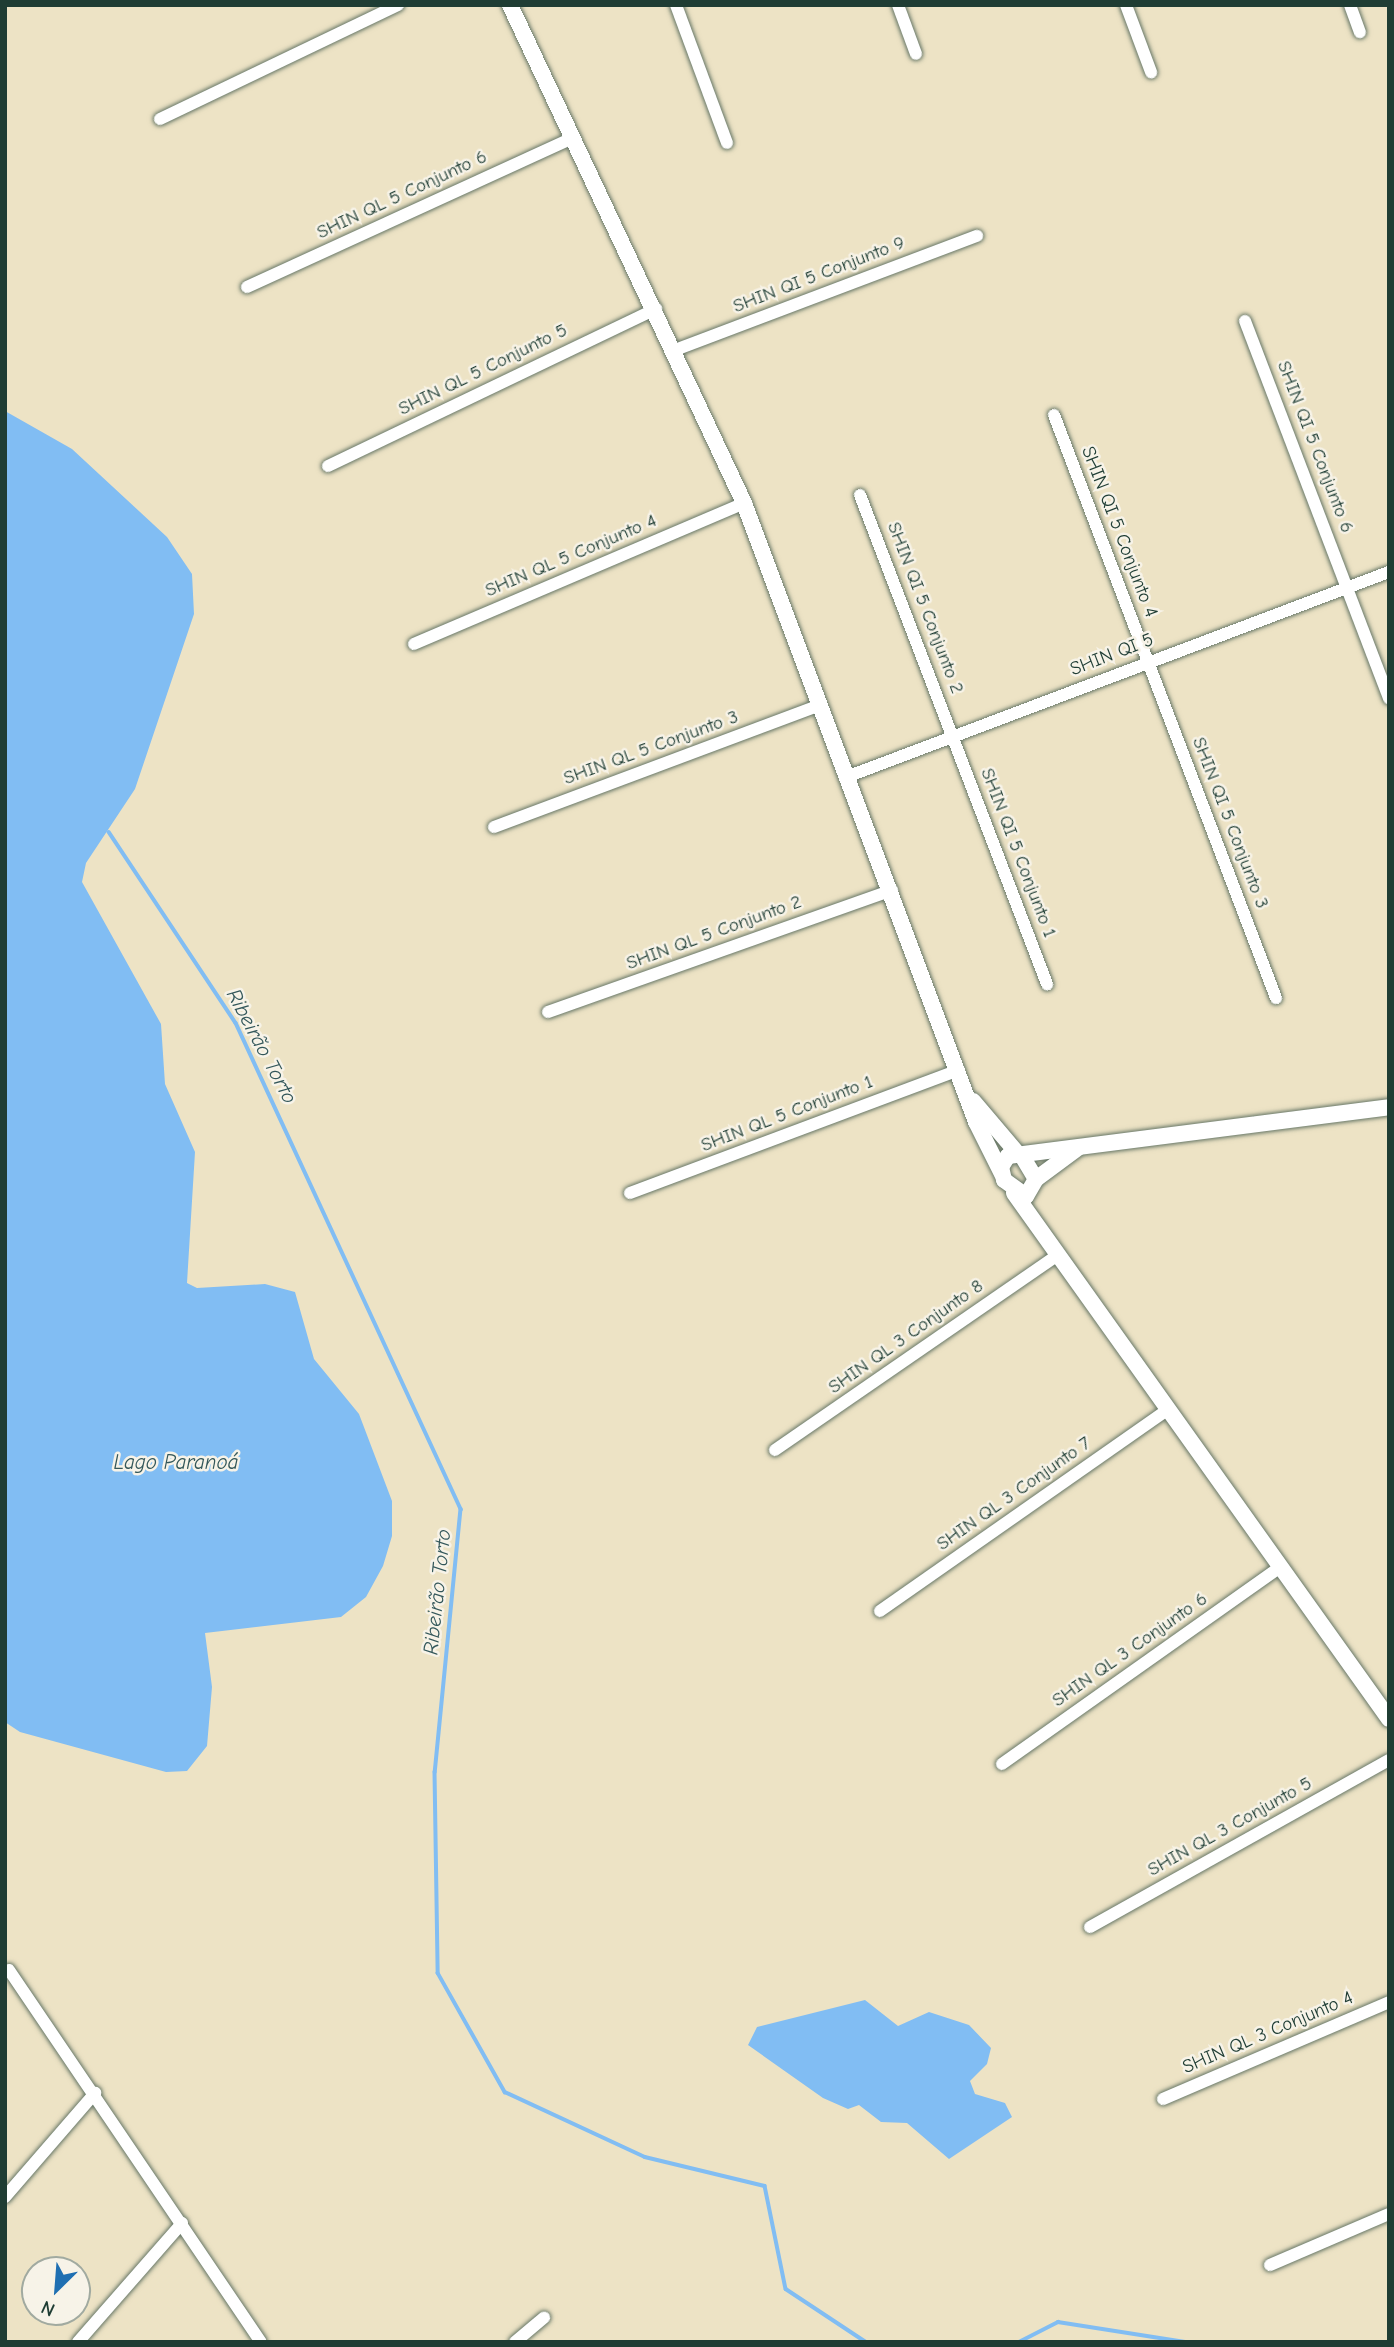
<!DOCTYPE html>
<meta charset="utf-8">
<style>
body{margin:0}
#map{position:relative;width:1394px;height:2347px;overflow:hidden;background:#ede3c5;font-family:"Comic Neue",sans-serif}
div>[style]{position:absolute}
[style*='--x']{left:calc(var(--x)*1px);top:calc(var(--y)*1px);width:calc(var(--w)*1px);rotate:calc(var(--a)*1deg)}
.water>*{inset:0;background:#81bdf3}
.stream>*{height:3.5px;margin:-1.75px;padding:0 1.75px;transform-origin:1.75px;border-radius:1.75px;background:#81bdf3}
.roads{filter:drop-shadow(0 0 2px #677767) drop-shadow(0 0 2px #677767)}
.street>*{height:12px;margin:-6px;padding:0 6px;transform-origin:6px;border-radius:6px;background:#fff}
.secondary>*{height:16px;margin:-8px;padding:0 8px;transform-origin:8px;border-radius:8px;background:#fff}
span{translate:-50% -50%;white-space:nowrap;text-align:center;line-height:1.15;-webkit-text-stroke:5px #f7f3e8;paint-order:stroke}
.street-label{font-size:19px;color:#1f3d34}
.water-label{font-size:21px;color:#33575a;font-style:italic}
.frame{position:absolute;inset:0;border:7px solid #1f3d34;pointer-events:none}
.north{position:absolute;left:21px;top:2256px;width:70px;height:70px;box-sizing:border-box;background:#f7f3e8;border:2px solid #a1aaa0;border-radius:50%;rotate:205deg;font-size:19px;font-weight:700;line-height:28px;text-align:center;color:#1f3d34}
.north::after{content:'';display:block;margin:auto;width:24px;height:32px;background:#1f6fb2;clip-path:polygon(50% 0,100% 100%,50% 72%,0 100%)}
</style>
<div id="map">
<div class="water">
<i style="clip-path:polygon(5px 411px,72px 449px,167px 537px,192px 574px,194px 614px,135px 789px,86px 863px,82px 882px,161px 1024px,165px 1084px,195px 1152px,187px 1283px,197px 1288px,265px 1284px,295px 1292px,314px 1359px,359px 1414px,392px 1501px,392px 1536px,383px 1566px,366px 1597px,341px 1617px,205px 1633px,212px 1687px,207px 1746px,187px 1771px,166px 1772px,20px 1732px,5px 1722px)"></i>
<i style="clip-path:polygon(865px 2000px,898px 2026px,929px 2012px,969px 2025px,991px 2048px,987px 2064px,970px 2081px,975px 2094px,1005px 2103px,1012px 2117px,949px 2159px,907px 2123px,881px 2122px,859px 2105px,848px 2109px,823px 2098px,748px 2045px,757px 2027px)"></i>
</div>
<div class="stream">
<i style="--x:109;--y:832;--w:229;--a:56.4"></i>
<i style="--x:236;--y:1023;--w:536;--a:65.16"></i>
<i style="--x:461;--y:1509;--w:264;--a:95.6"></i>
<i style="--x:435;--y:1772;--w:201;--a:89.1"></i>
<i style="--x:438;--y:1973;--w:137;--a:60.6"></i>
<i style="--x:505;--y:2092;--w:154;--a:24.9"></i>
<i style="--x:645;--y:2157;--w:123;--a:13.6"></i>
<i style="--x:765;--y:2186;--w:105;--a:78.5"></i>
<i style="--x:786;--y:2289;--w:96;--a:33.5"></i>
<i style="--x:1019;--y:2342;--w:44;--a:-27.1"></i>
<i style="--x:1058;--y:2322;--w:130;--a:8.9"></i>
</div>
<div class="roads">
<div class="street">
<i style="--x:676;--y:5;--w:147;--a:69.7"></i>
<i style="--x:898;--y:5;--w:52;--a:69.8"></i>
<i style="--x:1126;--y:5;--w:72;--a:69.5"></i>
<i style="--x:1350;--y:5;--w:29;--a:70"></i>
<i style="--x:160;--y:119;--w:264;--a:-25.6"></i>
<i style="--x:247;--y:287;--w:358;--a:-24.6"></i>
<i style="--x:1245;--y:321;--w:404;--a:69.1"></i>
<i style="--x:675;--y:350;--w:323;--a:-20.7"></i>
<i style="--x:1054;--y:415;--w:624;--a:69.15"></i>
<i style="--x:328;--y:466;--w:364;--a:-25.6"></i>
<i style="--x:860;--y:495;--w:524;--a:69.07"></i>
<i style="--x:414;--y:644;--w:359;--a:-23.1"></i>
<i style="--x:849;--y:776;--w:577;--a:-20.7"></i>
<i style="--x:494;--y:827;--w:349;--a:-20.5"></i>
<i style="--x:548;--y:1012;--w:365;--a:-19.5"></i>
<i style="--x:630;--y:1193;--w:351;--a:-20.5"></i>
<i style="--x:775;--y:1450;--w:345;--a:-34.6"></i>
<i style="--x:880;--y:1611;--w:353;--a:-35"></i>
<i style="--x:1002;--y:1764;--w:341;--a:-35.3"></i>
<i style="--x:1090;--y:1927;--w:342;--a:-29.2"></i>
<i style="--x:9;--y:1970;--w:449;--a:55.9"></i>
<i style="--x:1163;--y:2099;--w:246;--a:-23.2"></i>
<i style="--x:5;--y:2197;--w:138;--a:-49.1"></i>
<i style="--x:1270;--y:2265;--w:129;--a:-23.2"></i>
<i style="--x:78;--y:2342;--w:158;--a:-48.8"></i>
<i style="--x:515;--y:2342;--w:38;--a:-40"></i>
</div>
<div class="secondary">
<i style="--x:510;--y:5;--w:550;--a:64.83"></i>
<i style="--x:744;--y:503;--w:661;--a:69.45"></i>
<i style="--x:976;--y:1122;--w:58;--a:63.4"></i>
<i style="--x:973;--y:1101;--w:71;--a:49.6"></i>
<i style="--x:1022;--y:1156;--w:27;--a:59"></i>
<i style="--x:1036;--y:1179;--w:20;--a:120"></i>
<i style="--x:1026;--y:1196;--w:27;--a:-144"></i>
<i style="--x:1004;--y:1180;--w:13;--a:-103"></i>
<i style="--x:1001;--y:1167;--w:13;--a:-58"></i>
<i style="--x:1008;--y:1156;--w:384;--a:-7.3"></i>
<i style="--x:1036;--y:1179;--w:52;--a:-36.4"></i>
<i style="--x:1014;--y:1193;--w:646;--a:54.51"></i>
</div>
</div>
<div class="street-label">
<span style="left:402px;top:195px;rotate:-25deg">SHIN QL 5 Conjunto 6</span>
<span style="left:819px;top:275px;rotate:-21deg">SHIN QI 5 Conjunto 9</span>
<span style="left:483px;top:370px;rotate:-26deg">SHIN QL 5 Conjunto 5</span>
<span style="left:1315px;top:447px;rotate:69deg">SHIN QI 5 Conjunto 6</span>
<span style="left:1119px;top:532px;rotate:69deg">SHIN QI 5 Conjunto 4</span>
<span style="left:571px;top:556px;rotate:-23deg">SHIN QL 5 Conjunto 4</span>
<span style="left:925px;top:608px;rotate:69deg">SHIN QI 5 Conjunto 2</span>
<span style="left:1112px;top:655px;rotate:-21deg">SHIN QI 5</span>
<span style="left:651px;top:748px;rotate:-20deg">SHIN QL 5 Conjunto 3</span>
<span style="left:1230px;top:823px;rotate:69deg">SHIN QI 5 Conjunto 3</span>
<span style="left:1018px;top:853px;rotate:69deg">SHIN QI 5 Conjunto 1</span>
<span style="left:714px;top:933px;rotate:-20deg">SHIN QL 5 Conjunto 2</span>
<span style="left:787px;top:1114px;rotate:-21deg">SHIN QL 5 Conjunto 1</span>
<span style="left:906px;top:1337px;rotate:-35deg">SHIN QL 3 Conjunto 8</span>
<span style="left:1014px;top:1494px;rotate:-35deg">SHIN QL 3 Conjunto 7</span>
<span style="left:1130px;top:1650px;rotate:-35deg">SHIN QL 3 Conjunto 6</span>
<span style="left:1230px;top:1827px;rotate:-29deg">SHIN QL 3 Conjunto 5</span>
<span style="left:1268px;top:2033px;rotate:-23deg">SHIN QL 3 Conjunto 4</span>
</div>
<div class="water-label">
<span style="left:262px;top:1046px;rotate:62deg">Ribeirão Torto</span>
<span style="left:176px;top:1462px">Lago Paranoá</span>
<span style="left:437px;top:1592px;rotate:-84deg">Ribeirão Torto</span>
</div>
<div class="frame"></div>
<div class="north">N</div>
</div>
